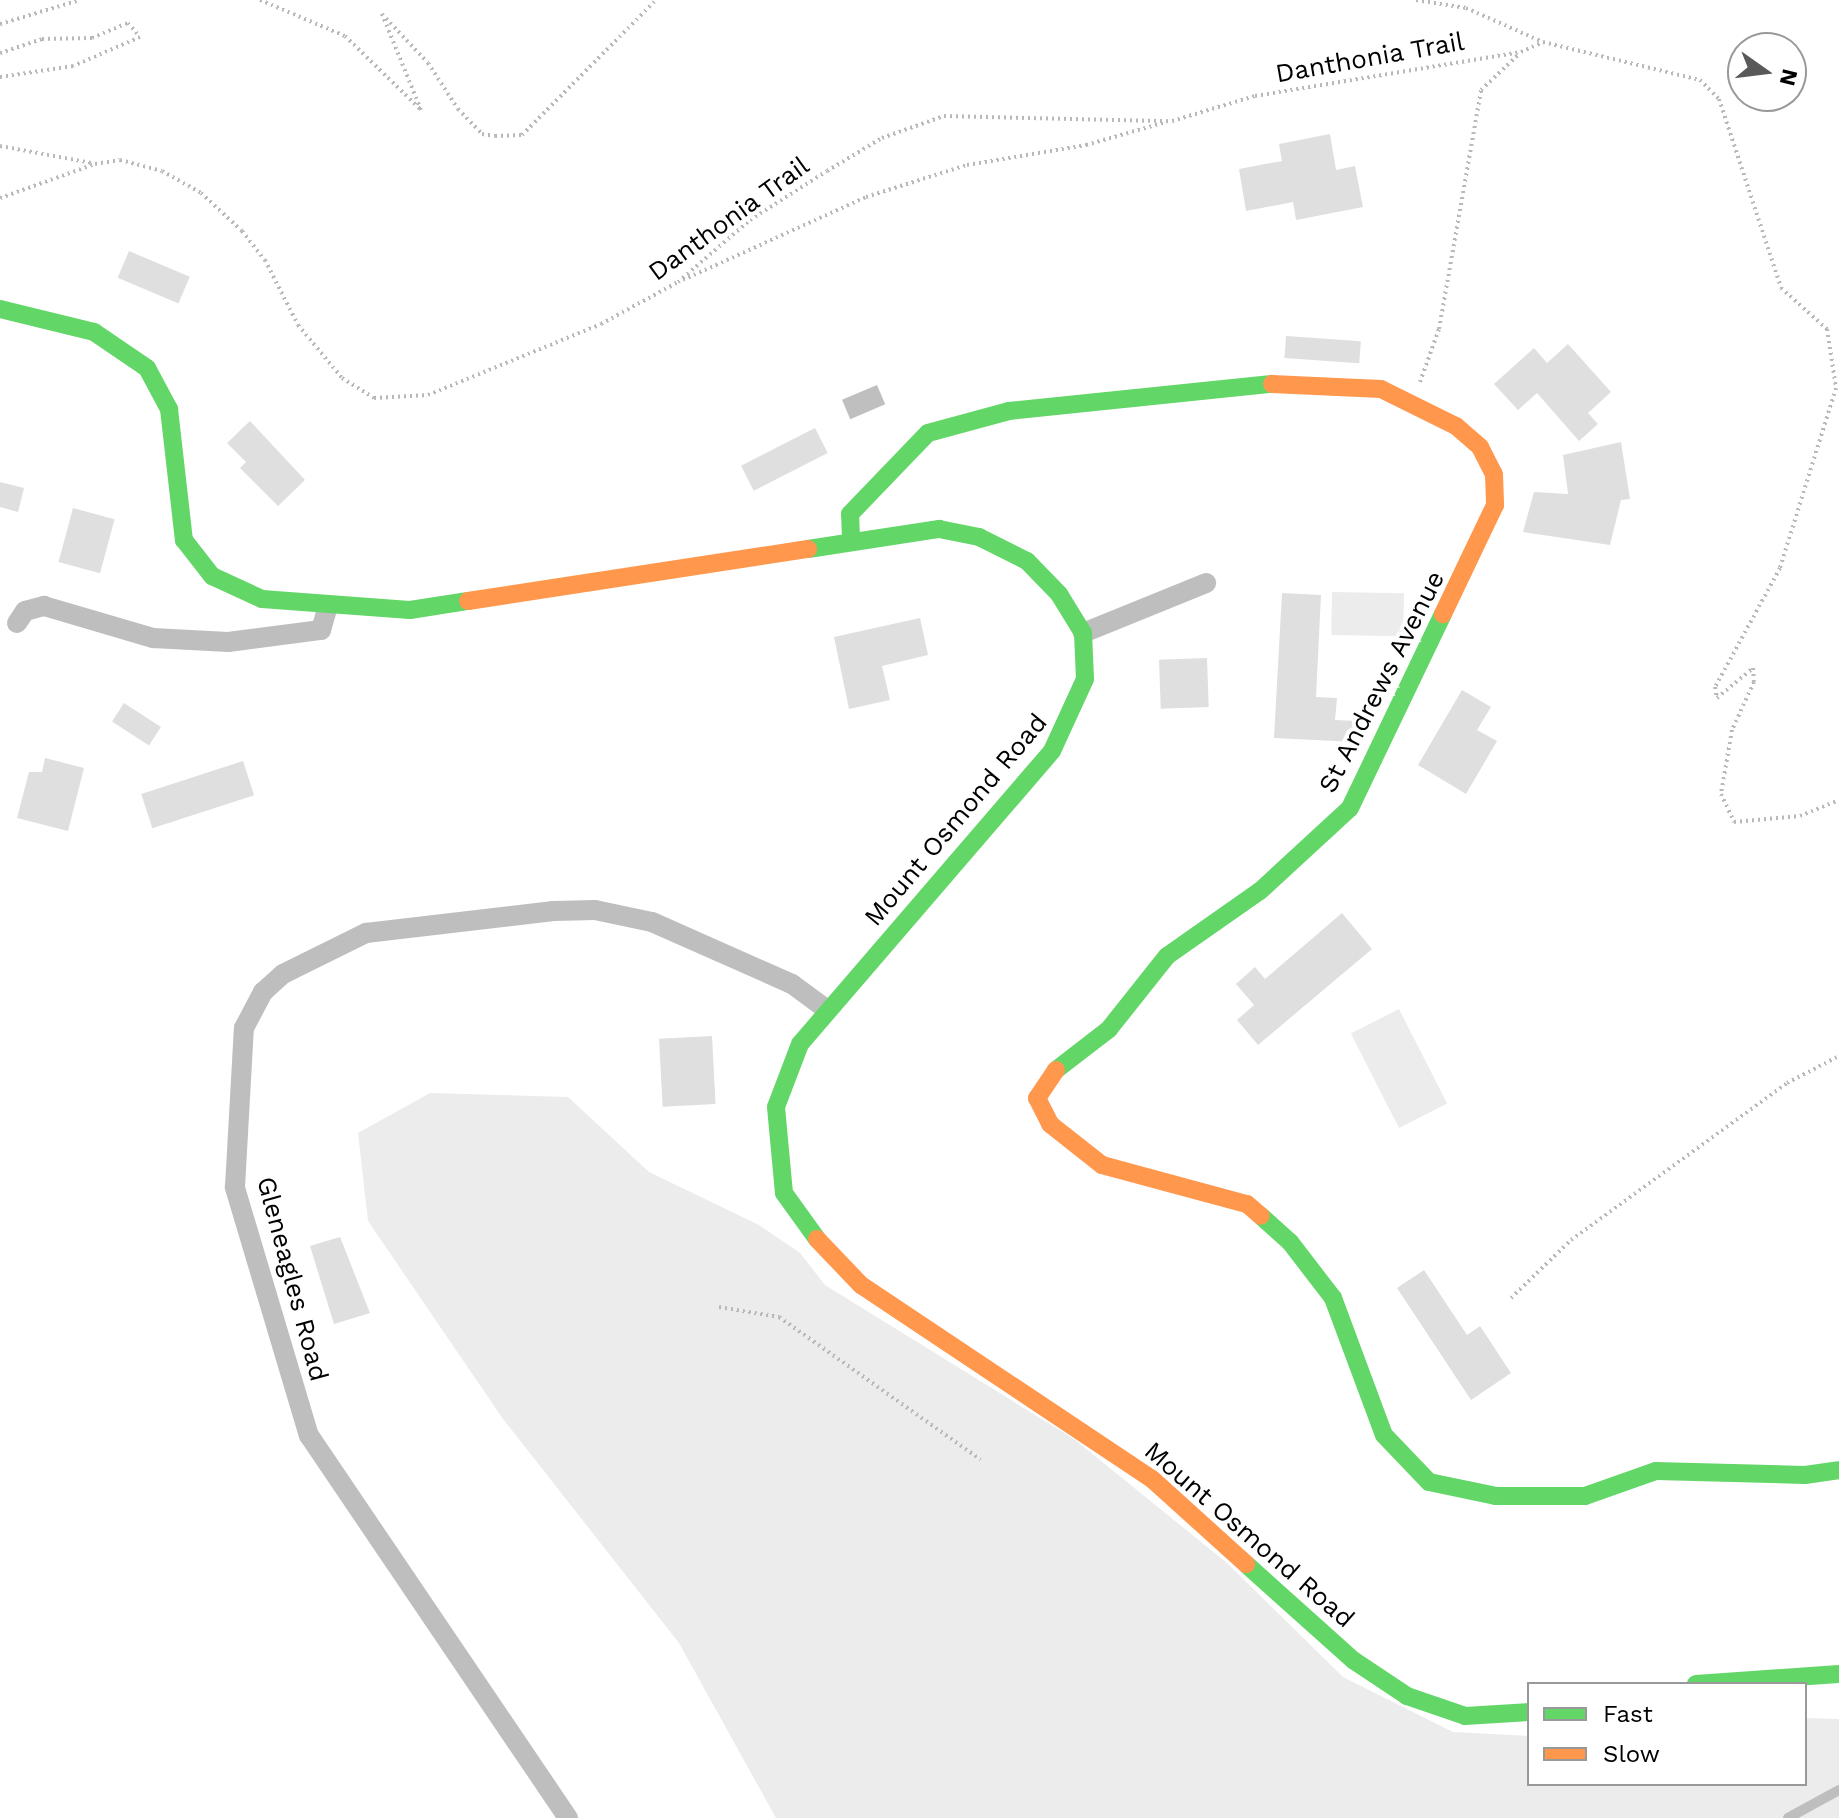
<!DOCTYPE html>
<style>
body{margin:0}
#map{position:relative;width:1839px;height:1818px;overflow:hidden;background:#fff;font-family:"Work Sans",sans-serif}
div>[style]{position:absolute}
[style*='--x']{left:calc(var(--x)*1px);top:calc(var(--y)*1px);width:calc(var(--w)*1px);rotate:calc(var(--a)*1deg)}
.green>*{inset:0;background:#ececec;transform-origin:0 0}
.water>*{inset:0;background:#bfbfbf;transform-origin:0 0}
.building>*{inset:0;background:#dfdfdf;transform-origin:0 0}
.path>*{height:4px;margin-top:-2px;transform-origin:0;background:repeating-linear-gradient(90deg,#b9b9b9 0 2px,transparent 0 6px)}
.lane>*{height:10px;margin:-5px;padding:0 5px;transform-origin:5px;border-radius:5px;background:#bebebe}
.street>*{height:20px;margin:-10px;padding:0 10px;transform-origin:10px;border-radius:10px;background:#bebebe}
.fast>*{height:18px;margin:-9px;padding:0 9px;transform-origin:9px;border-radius:9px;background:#63d668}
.slow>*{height:18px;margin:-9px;padding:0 9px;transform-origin:9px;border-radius:9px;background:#ff974d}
span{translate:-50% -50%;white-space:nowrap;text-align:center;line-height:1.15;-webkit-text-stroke:8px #fff;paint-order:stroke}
.street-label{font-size:26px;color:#000}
.legend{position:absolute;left:1527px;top:1682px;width:280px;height:104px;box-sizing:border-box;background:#fff;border:2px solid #999;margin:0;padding:10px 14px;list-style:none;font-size:24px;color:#000}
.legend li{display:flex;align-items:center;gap:16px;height:40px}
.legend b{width:40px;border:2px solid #999}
.north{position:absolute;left:1727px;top:32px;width:80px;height:80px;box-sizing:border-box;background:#fff;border:2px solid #999;border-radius:50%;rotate:104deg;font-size:22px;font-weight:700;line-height:32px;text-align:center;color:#000}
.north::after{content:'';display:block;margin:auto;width:28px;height:36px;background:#595959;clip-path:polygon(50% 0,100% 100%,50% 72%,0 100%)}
</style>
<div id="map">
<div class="green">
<i style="left:1332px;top:592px;width:72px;height:43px;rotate:1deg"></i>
<i style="left:1399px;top:1009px;width:106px;height:54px;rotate:63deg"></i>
<i style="clip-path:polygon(430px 1093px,568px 1097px,649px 1172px,759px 1225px,800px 1253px,825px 1285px,1074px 1439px,1227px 1563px,1343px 1677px,1453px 1732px,1529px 1736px,1529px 1784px,1805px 1784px,1805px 1718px,1839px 1719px,1839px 1818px,776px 1818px,679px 1643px,503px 1419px,368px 1221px,358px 1133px)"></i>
</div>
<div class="water">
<i style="left:877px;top:385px;width:21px;height:38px;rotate:67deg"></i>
</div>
<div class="building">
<i style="clip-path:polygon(1330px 134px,1336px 170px,1355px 166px,1363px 207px,1296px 220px,1293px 202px,1246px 211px,1239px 169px,1282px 161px,1279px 144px)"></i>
<i style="left:129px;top:251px;width:66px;height:29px;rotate:23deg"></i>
<i style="left:1286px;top:336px;width:75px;height:22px;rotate:4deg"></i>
<i style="clip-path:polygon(1568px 344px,1611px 392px,1588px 413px,1598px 424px,1579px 441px,1537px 393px,1518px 410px,1494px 384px,1534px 348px,1547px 363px)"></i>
<i style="clip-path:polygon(250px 421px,305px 480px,278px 506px,240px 468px,246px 462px,227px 443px)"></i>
<i style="left:815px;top:428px;width:28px;height:83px;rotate:63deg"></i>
<i style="clip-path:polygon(1621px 442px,1630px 499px,1621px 500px,1610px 545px,1523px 532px,1534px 492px,1568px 494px,1563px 455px)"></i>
<i style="clip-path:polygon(0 482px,24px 488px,18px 512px,0 507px)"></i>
<i style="left:73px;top:508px;width:43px;height:56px;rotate:15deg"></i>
<i style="clip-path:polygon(1282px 593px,1321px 595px,1316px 697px,1337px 698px,1335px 720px,1357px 721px,1356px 742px,1274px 738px)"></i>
<i style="clip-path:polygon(920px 618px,928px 655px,882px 666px,890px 700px,849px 709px,834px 637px)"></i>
<i style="left:1207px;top:658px;width:49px;height:48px;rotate:88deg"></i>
<i style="clip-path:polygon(1462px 690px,1491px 707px,1477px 730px,1497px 741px,1466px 794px,1418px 765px)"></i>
<i style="left:124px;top:703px;width:44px;height:22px;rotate:33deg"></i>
<i style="clip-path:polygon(45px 758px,84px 768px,68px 831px,17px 818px,29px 772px,42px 772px)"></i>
<i style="left:243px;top:761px;width:36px;height:107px;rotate:72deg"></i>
<i style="clip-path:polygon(1342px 913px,1372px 949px,1258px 1045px,1237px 1020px,1254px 1005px,1236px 984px,1255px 967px,1265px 979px)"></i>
<i style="left:712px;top:1036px;width:68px;height:53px;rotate:87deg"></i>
<i style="clip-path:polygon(340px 1237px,370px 1313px,334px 1324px,310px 1246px)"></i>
<i style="clip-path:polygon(1424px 1270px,1467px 1335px,1480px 1326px,1511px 1373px,1471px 1400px,1397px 1288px)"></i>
</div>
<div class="path">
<i style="--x:260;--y:0;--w:92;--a:23"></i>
<i style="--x:345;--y:36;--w:106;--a:44.2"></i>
<i style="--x:421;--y:110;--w:104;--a:-112.1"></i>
<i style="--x:382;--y:14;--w:67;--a:46.8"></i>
<i style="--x:428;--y:63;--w:55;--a:56.9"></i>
<i style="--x:458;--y:109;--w:35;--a:46"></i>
<i style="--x:482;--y:134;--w:13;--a:9"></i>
<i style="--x:495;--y:136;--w:27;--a:-2"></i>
<i style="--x:522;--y:135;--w:190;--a:-45.2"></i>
<i style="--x:1416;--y:0;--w:51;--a:9.1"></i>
<i style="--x:1466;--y:8;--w:84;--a:23.8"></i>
<i style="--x:1543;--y:42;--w:162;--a:13.6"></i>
<i style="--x:1700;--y:80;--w:27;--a:45"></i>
<i style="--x:1719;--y:99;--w:199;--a:71.8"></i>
<i style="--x:1781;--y:288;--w:62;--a:41.7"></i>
<i style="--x:1827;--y:329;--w:60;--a:81.3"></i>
<i style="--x:1836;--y:388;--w:189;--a:107.3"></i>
<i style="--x:1780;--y:568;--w:136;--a:118.6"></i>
<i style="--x:1715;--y:687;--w:11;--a:80"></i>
<i style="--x:1717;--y:698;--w:47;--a:-39.8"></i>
<i style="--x:1753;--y:668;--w:14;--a:86"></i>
<i style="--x:1754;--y:682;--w:53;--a:114.6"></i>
<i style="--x:1732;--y:730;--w:65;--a:99.8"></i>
<i style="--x:1721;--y:794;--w:31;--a:65"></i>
<i style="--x:1734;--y:822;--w:66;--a:-5.2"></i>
<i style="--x:1800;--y:816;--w:42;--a:-22.3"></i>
<i style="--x:0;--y:24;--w:84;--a:-16.7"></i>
<i style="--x:0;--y:53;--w:44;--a:-18.4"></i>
<i style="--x:42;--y:39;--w:50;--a:-1.1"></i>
<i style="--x:92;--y:38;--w:39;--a:-23"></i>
<i style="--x:128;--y:23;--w:18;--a:49"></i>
<i style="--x:140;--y:37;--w:73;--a:156.6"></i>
<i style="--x:73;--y:66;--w:74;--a:171.4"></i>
<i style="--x:0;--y:146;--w:94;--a:10.5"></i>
<i style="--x:0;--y:198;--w:101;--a:-19.7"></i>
<i style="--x:95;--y:164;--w:25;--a:-9"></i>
<i style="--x:120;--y:160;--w:43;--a:14.7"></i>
<i style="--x:162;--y:171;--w:45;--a:29.4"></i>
<i style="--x:201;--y:193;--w:56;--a:42.8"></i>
<i style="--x:242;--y:231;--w:37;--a:52"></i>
<i style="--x:265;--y:260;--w:73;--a:63.1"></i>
<i style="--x:298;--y:325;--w:69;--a:50.3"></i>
<i style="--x:342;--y:378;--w:38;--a:32"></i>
<i style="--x:374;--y:398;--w:54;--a:-3.2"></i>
<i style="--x:428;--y:395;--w:187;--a:-22.3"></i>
<i style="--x:601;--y:324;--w:88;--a:-28.6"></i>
<i style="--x:678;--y:282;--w:95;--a:-40.7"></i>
<i style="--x:750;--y:220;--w:91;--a:-32.5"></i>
<i style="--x:827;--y:171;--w:64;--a:-31"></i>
<i style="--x:882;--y:138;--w:66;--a:-19.5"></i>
<i style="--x:944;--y:116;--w:228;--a:1.3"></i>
<i style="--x:1172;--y:121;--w:87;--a:-16.8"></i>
<i style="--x:1255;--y:96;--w:270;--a:-9.4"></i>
<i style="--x:1521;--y:52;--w:24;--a:-24"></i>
<i style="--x:683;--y:280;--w:201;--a:-24.4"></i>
<i style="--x:866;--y:197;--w:106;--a:-17.6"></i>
<i style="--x:967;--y:165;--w:121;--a:-9.5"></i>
<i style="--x:1086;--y:145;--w:83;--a:-16"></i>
<i style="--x:1420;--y:382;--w:56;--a:-70.3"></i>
<i style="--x:1439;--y:329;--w:243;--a:-80"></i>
<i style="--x:1481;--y:90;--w:52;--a:-43.5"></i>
<i style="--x:1511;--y:1298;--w:83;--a:-44"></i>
<i style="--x:1571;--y:1240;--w:267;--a:-36"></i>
<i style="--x:1787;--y:1083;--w:59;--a:-27.4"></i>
<i style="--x:719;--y:1307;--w:61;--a:9.5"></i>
<i style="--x:779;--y:1317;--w:247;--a:35.3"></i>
</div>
<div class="lane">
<i style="--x:1788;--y:1818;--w:58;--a:-28.8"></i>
</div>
<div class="street">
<i style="--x:17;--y:623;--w:14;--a:-56"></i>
<i style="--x:25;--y:611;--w:20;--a:-15"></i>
<i style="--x:44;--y:606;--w:114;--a:16.4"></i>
<i style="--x:153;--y:638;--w:75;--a:3.1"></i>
<i style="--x:228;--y:642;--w:94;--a:-7.4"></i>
<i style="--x:321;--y:630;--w:25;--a:-74"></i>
<i style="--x:1083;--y:633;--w:133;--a:-22.1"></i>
<i style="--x:568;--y:1818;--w:462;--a:-124.1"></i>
<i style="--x:309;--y:1436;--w:260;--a:-106.6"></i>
<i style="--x:235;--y:1187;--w:159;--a:-86.8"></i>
<i style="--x:244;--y:1028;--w:41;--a:-62.2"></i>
<i style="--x:263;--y:992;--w:27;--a:-42"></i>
<i style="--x:283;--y:974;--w:93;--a:-26.3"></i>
<i style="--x:366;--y:933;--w:189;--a:-6.7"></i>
<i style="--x:554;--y:911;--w:41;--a:-1.4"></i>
<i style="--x:595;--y:910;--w:58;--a:11.9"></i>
<i style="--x:652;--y:922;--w:153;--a:23.9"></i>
<i style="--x:792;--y:984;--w:42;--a:36.3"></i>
</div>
<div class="fast">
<i style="--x:0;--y:309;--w:97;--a:13.7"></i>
<i style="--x:94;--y:332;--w:64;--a:34.2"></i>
<i style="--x:147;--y:368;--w:47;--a:61.8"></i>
<i style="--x:169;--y:409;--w:132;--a:83.5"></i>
<i style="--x:184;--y:540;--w:46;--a:52.1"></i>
<i style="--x:212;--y:576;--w:55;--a:24.7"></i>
<i style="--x:262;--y:599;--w:148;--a:4.3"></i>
<i style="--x:410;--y:610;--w:59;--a:-8.8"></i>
<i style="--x:851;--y:539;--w:25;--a:-92"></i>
<i style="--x:850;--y:514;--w:112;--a:-46.1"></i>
<i style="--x:928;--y:433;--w:84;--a:-15.2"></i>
<i style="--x:1009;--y:411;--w:264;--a:-5.9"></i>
<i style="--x:808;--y:549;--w:133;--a:-8.7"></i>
<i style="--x:939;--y:529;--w:41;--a:11.3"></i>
<i style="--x:979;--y:537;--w:54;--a:26.6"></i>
<i style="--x:1027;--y:561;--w:46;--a:45.9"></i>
<i style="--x:1059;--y:594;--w:46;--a:58.4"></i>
<i style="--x:1083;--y:633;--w:46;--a:87.5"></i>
<i style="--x:1085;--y:679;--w:79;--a:114.6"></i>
<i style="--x:1052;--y:751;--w:386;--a:130.7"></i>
<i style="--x:800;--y:1044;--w:67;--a:110.9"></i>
<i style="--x:776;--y:1107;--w:86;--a:84.7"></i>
<i style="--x:784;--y:1193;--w:57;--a:54.3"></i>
<i style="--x:1056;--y:1070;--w:67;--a:-37.7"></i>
<i style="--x:1109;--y:1029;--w:93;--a:-51.5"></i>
<i style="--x:1167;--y:956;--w:113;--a:-35"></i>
<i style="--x:1260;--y:891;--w:122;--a:-42.7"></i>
<i style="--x:1350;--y:808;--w:215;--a:-64.4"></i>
<i style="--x:1261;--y:1216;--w:39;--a:42"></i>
<i style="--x:1290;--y:1242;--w:71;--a:52.5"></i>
<i style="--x:1333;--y:1298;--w:146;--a:69.6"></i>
<i style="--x:1384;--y:1435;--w:65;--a:46.2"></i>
<i style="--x:1429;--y:1482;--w:68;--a:11.8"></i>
<i style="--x:1496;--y:1496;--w:89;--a:0"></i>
<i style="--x:1585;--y:1496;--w:75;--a:-19.4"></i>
<i style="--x:1656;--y:1471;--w:149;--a:1.5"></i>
<i style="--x:1805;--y:1475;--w:34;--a:-8"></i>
<i style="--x:1246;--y:1564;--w:144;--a:41.9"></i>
<i style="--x:1353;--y:1660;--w:65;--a:33.7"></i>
<i style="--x:1407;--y:1696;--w:61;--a:19"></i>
<i style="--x:1465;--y:1716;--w:64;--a:-3.6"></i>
<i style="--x:1696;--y:1684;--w:143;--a:-4"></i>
</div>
<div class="slow">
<i style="--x:1272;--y:384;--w:109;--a:2.6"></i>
<i style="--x:1381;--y:389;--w:84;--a:26.3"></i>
<i style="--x:1456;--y:426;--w:32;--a:41"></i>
<i style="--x:1480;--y:447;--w:30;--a:63"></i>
<i style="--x:1494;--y:474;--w:31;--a:88"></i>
<i style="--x:1495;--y:505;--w:121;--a:115.5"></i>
<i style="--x:468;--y:601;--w:344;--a:-8.7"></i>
<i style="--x:1056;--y:1070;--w:34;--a:124"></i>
<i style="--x:1037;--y:1098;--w:29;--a:63"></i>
<i style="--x:1050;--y:1124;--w:66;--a:38.3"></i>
<i style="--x:1102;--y:1165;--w:150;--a:15.1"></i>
<i style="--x:1247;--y:1204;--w:18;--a:41"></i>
<i style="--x:817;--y:1239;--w:64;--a:46.3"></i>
<i style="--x:861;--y:1285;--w:350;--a:33.7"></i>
<i style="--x:1152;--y:1479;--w:127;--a:42.1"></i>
</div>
<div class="street-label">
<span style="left:1370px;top:58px;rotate:-10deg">Danthonia Trail</span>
<span style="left:729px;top:219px;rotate:-36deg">Danthonia Trail</span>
<span style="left:1382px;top:682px;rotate:-63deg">St Andrews Avenue</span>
<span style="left:956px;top:820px;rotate:-50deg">Mount Osmond Road</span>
<span style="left:292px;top:1279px;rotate:75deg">Gleneagles Road</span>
<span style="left:1249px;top:1535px;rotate:41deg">Mount Osmond Road</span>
</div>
<ul class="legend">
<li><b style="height:10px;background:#63d668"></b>Fast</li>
<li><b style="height:10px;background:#ff974d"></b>Slow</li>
</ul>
<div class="north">N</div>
</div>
